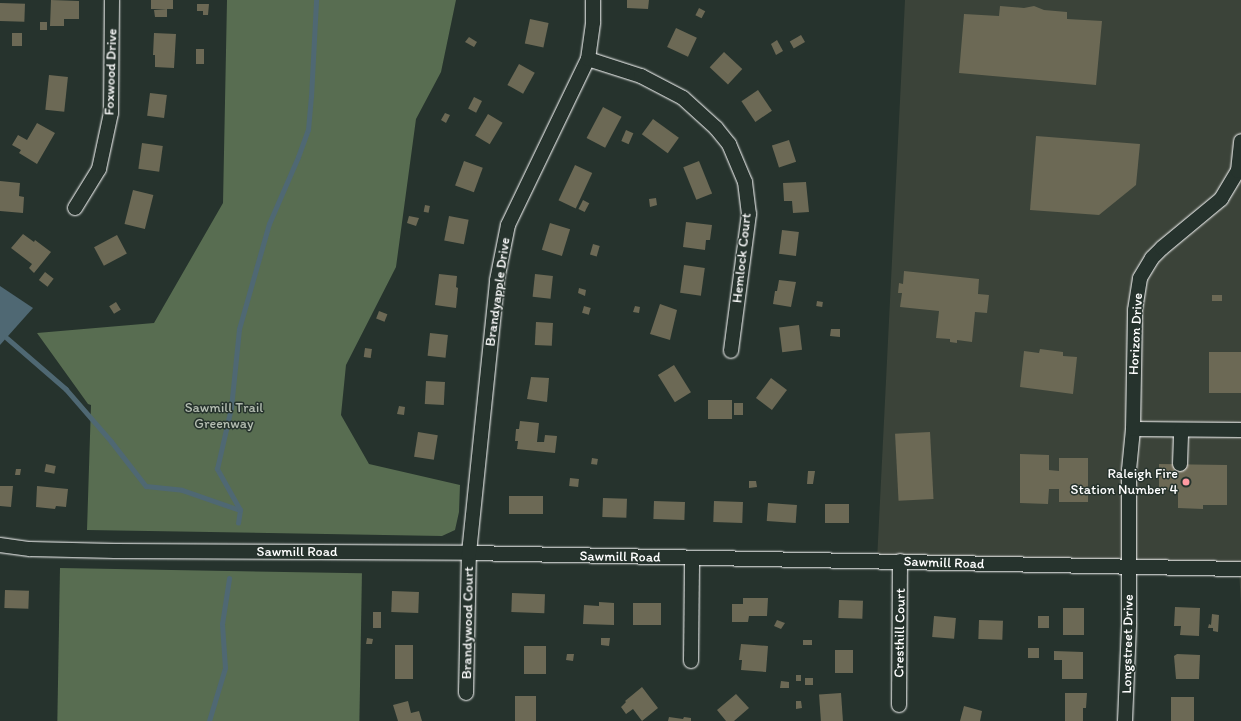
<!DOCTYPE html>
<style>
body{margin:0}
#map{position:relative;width:1241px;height:721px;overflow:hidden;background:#26332d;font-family:Itim,sans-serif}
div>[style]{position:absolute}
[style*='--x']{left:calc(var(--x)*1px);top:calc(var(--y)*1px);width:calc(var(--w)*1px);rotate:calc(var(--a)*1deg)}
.built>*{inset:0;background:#3b4339}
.green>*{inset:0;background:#586d51;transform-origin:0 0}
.water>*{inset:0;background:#4f6873}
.stream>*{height:4.5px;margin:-2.25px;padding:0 2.25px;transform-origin:2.25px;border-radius:2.25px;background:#4f6873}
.building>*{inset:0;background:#6c6955;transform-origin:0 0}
.roads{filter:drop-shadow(0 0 1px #fff) drop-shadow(0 0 1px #fff)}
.minor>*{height:14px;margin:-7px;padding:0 7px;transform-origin:7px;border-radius:7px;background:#26332d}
.dots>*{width:11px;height:11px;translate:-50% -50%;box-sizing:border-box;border:2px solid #26332d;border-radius:50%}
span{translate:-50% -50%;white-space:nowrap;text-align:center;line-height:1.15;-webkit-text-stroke:3px #26332d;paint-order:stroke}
.street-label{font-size:14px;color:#fff}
.park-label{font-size:14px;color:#b4bdb1}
.poi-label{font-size:14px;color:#fff}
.right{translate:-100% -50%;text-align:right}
</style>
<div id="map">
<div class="built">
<i style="clip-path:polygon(905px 0,1241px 0,1241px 606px,1239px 569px,877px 561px)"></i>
</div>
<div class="green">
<i style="clip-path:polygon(227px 0,456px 0,441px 72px,416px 119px,396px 267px,346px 365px,341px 415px,369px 464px,460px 485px,459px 512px,455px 530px,442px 536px,87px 530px,91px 405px,88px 404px,37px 333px,154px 323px,223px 203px)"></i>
<i style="left:60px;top:568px;width:302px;height:153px;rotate:1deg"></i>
</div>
<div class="water">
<i style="clip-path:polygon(0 286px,33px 308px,0 345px)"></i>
</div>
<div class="stream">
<i style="--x:7;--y:338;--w:78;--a:40.8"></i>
<i style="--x:66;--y:389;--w:69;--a:49.1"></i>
<i style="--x:111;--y:441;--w:57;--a:52.1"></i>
<i style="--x:146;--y:486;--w:36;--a:6"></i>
<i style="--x:182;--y:490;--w:61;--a:19"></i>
<i style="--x:238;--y:523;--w:13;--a:-81"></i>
<i style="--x:240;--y:510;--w:47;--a:-119.3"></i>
<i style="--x:217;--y:469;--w:63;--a:-77.1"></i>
<i style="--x:231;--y:408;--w:79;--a:-84.2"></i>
<i style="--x:239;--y:329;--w:109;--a:-74.1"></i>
<i style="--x:269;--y:224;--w:73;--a:-66.6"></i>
<i style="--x:298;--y:157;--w:29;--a:-70"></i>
<i style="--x:308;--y:130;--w:33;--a:-85"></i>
<i style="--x:311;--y:97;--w:97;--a:-87"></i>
<i style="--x:209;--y:721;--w:55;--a:-73.2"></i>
<i style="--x:225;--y:668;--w:44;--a:-93.9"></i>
<i style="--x:222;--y:624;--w:46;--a:-81.2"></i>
</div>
<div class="building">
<i style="clip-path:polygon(51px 0,79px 1px,79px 19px,64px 19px,64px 26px,50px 26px)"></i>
<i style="left:151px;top:0;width:22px;height:9px"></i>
<i style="clip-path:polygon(627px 0,649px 0,648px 9px,627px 8px)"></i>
<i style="left:0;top:3px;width:25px;height:18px;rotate:2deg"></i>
<i style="clip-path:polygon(197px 4px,209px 4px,208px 15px,203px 15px,203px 11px,197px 11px)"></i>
<i style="clip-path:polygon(1000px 6px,1024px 8px,1034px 6px,1044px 10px,1067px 12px,1067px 19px,1102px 21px,1096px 85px,959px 73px,964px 14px,999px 16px)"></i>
<i style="left:699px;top:8px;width:7px;height:8px;rotate:27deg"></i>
<i style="clip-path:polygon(167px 9px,167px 17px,155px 17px,154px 10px)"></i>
<i style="left:530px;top:19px;width:19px;height:25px;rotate:12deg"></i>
<i style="left:40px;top:22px;width:7px;height:8px"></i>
<i style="left:676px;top:28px;width:23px;height:21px;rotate:25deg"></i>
<i style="left:12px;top:33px;width:10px;height:13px"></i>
<i style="clip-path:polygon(154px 33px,176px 34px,174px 68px,155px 67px,155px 55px,153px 55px)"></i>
<i style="left:801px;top:35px;width:8px;height:13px;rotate:60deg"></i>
<i style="clip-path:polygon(469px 37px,477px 42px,474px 47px,465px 42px)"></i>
<i style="clip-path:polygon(777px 40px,783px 51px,776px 55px,771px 44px)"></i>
<i style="left:196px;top:49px;width:8px;height:15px"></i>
<i style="left:724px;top:52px;width:25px;height:21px;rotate:43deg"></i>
<i style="left:519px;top:64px;width:18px;height:24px;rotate:29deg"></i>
<i style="left:49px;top:75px;width:19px;height:35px;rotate:6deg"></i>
<i style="left:758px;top:90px;width:25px;height:20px;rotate:56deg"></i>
<i style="left:150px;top:93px;width:17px;height:23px;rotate:7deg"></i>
<i style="left:474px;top:97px;width:9px;height:13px;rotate:27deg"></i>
<i style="left:603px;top:107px;width:21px;height:35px;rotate:28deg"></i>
<i style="clip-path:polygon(445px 113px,450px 115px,446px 123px,441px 120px)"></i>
<i style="left:488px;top:114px;width:17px;height:25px;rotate:31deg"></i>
<i style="left:653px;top:119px;width:32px;height:19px;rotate:36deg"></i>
<i style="clip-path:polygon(37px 123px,55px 133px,37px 164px,19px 153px,21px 150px,12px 145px,18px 135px,27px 140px)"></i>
<i style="left:626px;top:130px;width:8px;height:12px;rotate:23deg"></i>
<i style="clip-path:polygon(1036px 136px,1140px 144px,1136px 185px,1099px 215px,1030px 210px)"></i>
<i style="left:789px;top:140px;width:23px;height:18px;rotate:72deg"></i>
<i style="left:142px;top:143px;width:21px;height:26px;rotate:8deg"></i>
<i style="left:464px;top:161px;width:20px;height:26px;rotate:20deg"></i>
<i style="left:699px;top:161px;width:35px;height:17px;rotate:68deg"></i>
<i style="left:575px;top:165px;width:19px;height:39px;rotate:25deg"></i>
<i style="clip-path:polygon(0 181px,20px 183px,19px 196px,24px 197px,23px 213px,0 211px)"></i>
<i style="clip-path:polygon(806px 182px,809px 212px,793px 213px,792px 201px,784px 201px,783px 183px)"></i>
<i style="left:133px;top:190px;width:21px;height:35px;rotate:14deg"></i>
<i style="clip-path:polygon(656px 198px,657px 205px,650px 207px,649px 199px)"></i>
<i style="left:583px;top:200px;width:7px;height:10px;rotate:27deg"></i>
<i style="left:425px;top:205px;width:5px;height:7px;rotate:11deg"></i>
<i style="clip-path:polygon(409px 216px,419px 218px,416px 226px,407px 223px)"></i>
<i style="left:449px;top:216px;width:20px;height:25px;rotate:11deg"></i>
<i style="clip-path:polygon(686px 222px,712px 225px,710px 240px,706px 240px,705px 250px,683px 247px)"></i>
<i style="left:550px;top:223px;width:21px;height:28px;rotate:17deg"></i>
<i style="left:782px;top:230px;width:17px;height:24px;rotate:7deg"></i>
<i style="clip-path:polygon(23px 234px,34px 242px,35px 240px,51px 252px,34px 273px,29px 268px,32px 264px,11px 248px)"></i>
<i style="left:117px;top:235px;width:21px;height:26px;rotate:62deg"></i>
<i style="left:593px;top:244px;width:7px;height:11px;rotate:16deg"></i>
<i style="left:684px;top:265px;width:21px;height:28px;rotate:8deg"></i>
<i style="clip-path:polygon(904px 271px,979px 279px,978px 294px,989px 295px,987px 313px,975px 312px,972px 342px,957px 340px,957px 343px,950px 342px,950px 339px,936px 338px,939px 311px,900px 307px,902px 293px,898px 293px,899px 283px,903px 284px)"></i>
<i style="left:45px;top:272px;width:11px;height:10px;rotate:38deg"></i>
<i style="clip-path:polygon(439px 274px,457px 276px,456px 287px,458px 288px,456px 308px,435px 305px)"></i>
<i style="left:535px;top:274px;width:18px;height:23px;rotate:6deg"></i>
<i style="clip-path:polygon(779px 280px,796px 282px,791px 307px,773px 304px,775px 291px,777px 291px)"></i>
<i style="clip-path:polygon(579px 288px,586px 290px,585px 296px,578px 293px)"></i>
<i style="left:1212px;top:295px;width:10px;height:6px"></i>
<i style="left:817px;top:301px;width:6px;height:5px;rotate:9deg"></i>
<i style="left:116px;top:302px;width:9px;height:8px;rotate:58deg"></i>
<i style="clip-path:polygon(660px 304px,677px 310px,670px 340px,650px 334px)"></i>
<i style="left:584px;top:306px;width:7px;height:7px;rotate:16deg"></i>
<i style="clip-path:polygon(635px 306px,640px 307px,639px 313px,633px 312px)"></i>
<i style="left:379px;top:311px;width:9px;height:8px;rotate:21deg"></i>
<i style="left:536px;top:322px;width:17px;height:23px;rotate:3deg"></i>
<i style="left:799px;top:325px;width:25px;height:20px;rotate:83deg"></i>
<i style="clip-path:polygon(831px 329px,840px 329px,840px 337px,830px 336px)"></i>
<i style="left:430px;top:333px;width:18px;height:23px;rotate:6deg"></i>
<i style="left:365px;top:348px;width:7px;height:9px;rotate:8deg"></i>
<i style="clip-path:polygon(1040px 349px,1063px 352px,1063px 356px,1077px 357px,1073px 394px,1020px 387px,1024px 351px,1039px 353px)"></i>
<i style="left:1209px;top:352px;width:32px;height:41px"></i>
<i style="left:674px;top:365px;width:32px;height:19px;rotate:58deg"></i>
<i style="clip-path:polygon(531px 377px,549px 378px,547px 402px,527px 399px)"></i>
<i style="left:771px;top:378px;width:20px;height:25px;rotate:37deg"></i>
<i style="left:426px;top:381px;width:19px;height:23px;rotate:3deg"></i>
<i style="left:732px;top:400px;width:19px;height:24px;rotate:90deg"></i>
<i style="left:734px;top:403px;width:9px;height:12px"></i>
<i style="clip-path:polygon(399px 406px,405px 407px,404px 415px,397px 414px)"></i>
<i style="clip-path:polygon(520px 421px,539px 423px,537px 442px,544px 442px,545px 435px,557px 436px,555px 453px,517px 449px,518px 441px,515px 441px,516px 429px,519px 429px)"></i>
<i style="left:418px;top:432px;width:20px;height:25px;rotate:9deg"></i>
<i style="left:930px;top:432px;width:67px;height:35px;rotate:87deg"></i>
<i style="clip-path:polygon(1020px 454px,1049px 455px,1049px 470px,1059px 471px,1059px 458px,1088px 458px,1088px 502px,1059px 502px,1059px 489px,1049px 489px,1048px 504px,1020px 503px)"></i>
<i style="left:592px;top:458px;width:6px;height:6px;rotate:9deg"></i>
<i style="left:46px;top:464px;width:10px;height:8px;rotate:11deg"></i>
<i style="clip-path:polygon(1159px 464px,1227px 465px,1227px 505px,1203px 505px,1203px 509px,1178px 508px,1178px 490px,1159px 490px)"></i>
<i style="clip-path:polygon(16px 469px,21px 469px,20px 475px,15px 475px)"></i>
<i style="clip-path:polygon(808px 471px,815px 471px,813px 484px,807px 484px)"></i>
<i style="left:570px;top:478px;width:9px;height:8px;rotate:6deg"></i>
<i style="clip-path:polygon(749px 481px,756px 481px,757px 487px,749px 488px)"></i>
<i style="clip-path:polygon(0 486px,13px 486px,11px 507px,0 506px)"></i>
<i style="clip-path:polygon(37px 486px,68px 489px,66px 507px,56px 506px,55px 509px,36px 507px)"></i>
<i style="left:509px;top:496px;width:34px;height:18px"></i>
<i style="left:603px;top:498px;width:24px;height:19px;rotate:2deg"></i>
<i style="left:654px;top:501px;width:31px;height:18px;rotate:2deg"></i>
<i style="left:714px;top:501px;width:29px;height:21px;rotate:2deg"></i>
<i style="left:768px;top:503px;width:29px;height:18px;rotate:4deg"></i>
<i style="left:825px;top:504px;width:24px;height:19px"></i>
<i style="left:5px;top:590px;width:24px;height:18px;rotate:2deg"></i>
<i style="left:392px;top:591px;width:27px;height:21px;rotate:2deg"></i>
<i style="left:512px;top:593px;width:33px;height:19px;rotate:2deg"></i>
<i style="clip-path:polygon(743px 598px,768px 598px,767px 616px,749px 616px,748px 622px,732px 622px,732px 604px,743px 604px)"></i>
<i style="left:839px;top:600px;width:24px;height:18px;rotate:2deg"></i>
<i style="clip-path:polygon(599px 602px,614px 603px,614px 625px,583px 624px,584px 605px,599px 606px)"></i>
<i style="left:633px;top:603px;width:28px;height:22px"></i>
<i style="clip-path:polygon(1175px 607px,1200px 608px,1199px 636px,1180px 635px,1181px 626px,1174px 626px)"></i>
<i style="left:1063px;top:608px;width:21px;height:27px"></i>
<i style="left:373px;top:612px;width:8px;height:16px"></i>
<i style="clip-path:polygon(1212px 614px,1219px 615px,1218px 632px,1213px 631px,1213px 628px,1208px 628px,1209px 624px,1211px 625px)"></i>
<i style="left:934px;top:616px;width:22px;height:21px;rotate:5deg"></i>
<i style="left:1038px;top:616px;width:11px;height:12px"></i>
<i style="clip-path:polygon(777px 620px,785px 623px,781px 629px,774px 626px)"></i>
<i style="left:979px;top:620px;width:24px;height:19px;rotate:2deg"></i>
<i style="clip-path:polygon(367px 638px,373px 639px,372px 644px,366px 644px)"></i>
<i style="clip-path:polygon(601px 638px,610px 638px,609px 646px,601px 645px)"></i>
<i style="left:803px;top:640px;width:9px;height:5px"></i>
<i style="clip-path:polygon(741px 644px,768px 646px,766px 672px,741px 670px,742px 660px,739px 660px)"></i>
<i style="left:395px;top:645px;width:18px;height:34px"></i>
<i style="left:524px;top:646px;width:22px;height:28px"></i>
<i style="left:1028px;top:648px;width:11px;height:10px"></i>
<i style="left:835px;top:650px;width:18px;height:23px"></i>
<i style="clip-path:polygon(1054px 651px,1083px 652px,1083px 679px,1062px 679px,1062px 660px,1054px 660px)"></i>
<i style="clip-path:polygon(567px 654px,574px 654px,573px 661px,566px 660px)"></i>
<i style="clip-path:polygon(1177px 654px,1200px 655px,1199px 679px,1176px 679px,1174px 656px)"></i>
<i style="left:796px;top:675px;width:5px;height:6px"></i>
<i style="left:805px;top:678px;width:8px;height:7px"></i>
<i style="clip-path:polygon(781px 681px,789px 682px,789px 688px,780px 688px)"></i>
<i style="clip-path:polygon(642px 687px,658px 708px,642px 721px,633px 709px,626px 714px,621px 707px,626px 702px,625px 701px)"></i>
<i style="left:841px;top:693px;width:28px;height:22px;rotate:86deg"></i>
<i style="clip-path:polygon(1065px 693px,1087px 693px,1086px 708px,1083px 708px,1083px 721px,1065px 721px)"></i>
<i style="clip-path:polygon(736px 694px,749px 708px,734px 721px,726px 721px,717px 710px)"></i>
<i style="left:515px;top:696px;width:21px;height:25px"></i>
<i style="left:1171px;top:697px;width:23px;height:24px"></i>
<i style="clip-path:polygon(408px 701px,411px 713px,419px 711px,422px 721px,398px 721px,393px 705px)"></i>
<i style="clip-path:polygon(796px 701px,801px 701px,802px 708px,796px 709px)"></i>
<i style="clip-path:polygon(964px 706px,982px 711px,980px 721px,960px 721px)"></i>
<i style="clip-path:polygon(669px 717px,683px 719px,684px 717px,691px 718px,691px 721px,668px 721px)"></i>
</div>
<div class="roads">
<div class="minor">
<i style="--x:588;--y:59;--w:56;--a:17.8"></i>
<i style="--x:641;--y:76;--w:47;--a:27.6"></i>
<i style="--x:683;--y:98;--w:45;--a:42.3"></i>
<i style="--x:716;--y:128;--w:21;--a:51"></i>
<i style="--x:729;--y:144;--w:41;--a:67.2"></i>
<i style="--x:745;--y:182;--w:32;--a:83"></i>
<i style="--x:749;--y:214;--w:138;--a:97.5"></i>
<i style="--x:75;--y:208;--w:46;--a:-58.4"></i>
<i style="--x:99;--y:169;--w:57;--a:-77.9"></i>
<i style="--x:111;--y:113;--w:113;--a:-89.5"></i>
<i style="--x:1133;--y:429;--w:108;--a:0.5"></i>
<i style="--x:1180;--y:464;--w:34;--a:-88"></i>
<i style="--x:0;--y:545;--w:30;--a:8"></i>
<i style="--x:30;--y:549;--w:85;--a:1.3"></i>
<i style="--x:115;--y:551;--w:354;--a:0.3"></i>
<i style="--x:469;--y:553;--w:772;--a:1.19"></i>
<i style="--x:691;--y:661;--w:103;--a:-89.4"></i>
<i style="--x:466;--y:693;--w:140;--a:-88.8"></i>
<i style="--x:469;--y:553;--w:274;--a:-84.1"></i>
<i style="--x:497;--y:280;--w:56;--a:-78.7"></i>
<i style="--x:508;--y:225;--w:184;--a:-64.3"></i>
<i style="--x:588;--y:59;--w:37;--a:-82"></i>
<i style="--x:593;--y:22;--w:22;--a:-90"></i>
<i style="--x:899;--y:705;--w:144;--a:-89.6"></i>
<i style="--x:1125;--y:721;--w:97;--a:-87.6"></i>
<i style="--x:1129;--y:624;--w:154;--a:-90"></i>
<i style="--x:1129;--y:470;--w:41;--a:-84.4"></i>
<i style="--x:1133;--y:429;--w:119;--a:-89"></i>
<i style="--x:1135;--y:310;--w:32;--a:-81"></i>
<i style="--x:1140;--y:278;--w:23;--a:-59"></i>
<i style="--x:1152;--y:258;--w:14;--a:-45"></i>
<i style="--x:1162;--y:248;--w:77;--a:-39.7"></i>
<i style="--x:1221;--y:199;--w:33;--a:-59"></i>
<i style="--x:1238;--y:171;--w:30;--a:-84"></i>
</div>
</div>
<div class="dots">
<i style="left:1186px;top:482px;background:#ff9aa2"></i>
</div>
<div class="street-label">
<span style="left:111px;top:72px;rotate:-88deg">Foxwood Drive</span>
<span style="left:742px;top:258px;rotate:-84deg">Hemlock Court</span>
<span style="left:498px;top:292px;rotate:-82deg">Brandyapple Drive</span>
<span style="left:1136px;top:334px;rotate:-87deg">Horizon Drive</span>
<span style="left:297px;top:552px">Sawmill Road</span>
<span style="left:620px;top:557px;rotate:1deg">Sawmill Road</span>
<span style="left:944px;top:563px;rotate:2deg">Sawmill Road</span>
<span style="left:468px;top:623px;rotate:-89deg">Brandywood Court</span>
<span style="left:900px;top:633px;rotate:-89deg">Cresthill Court</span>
<span style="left:1128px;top:644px;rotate:-89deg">Longstreet Drive</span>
</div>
<div class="park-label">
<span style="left:224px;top:416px">Sawmill Trail<br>Greenway</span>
</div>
<div class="poi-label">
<span class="right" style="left:1178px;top:482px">Raleigh Fire<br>Station Number 4</span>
</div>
</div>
